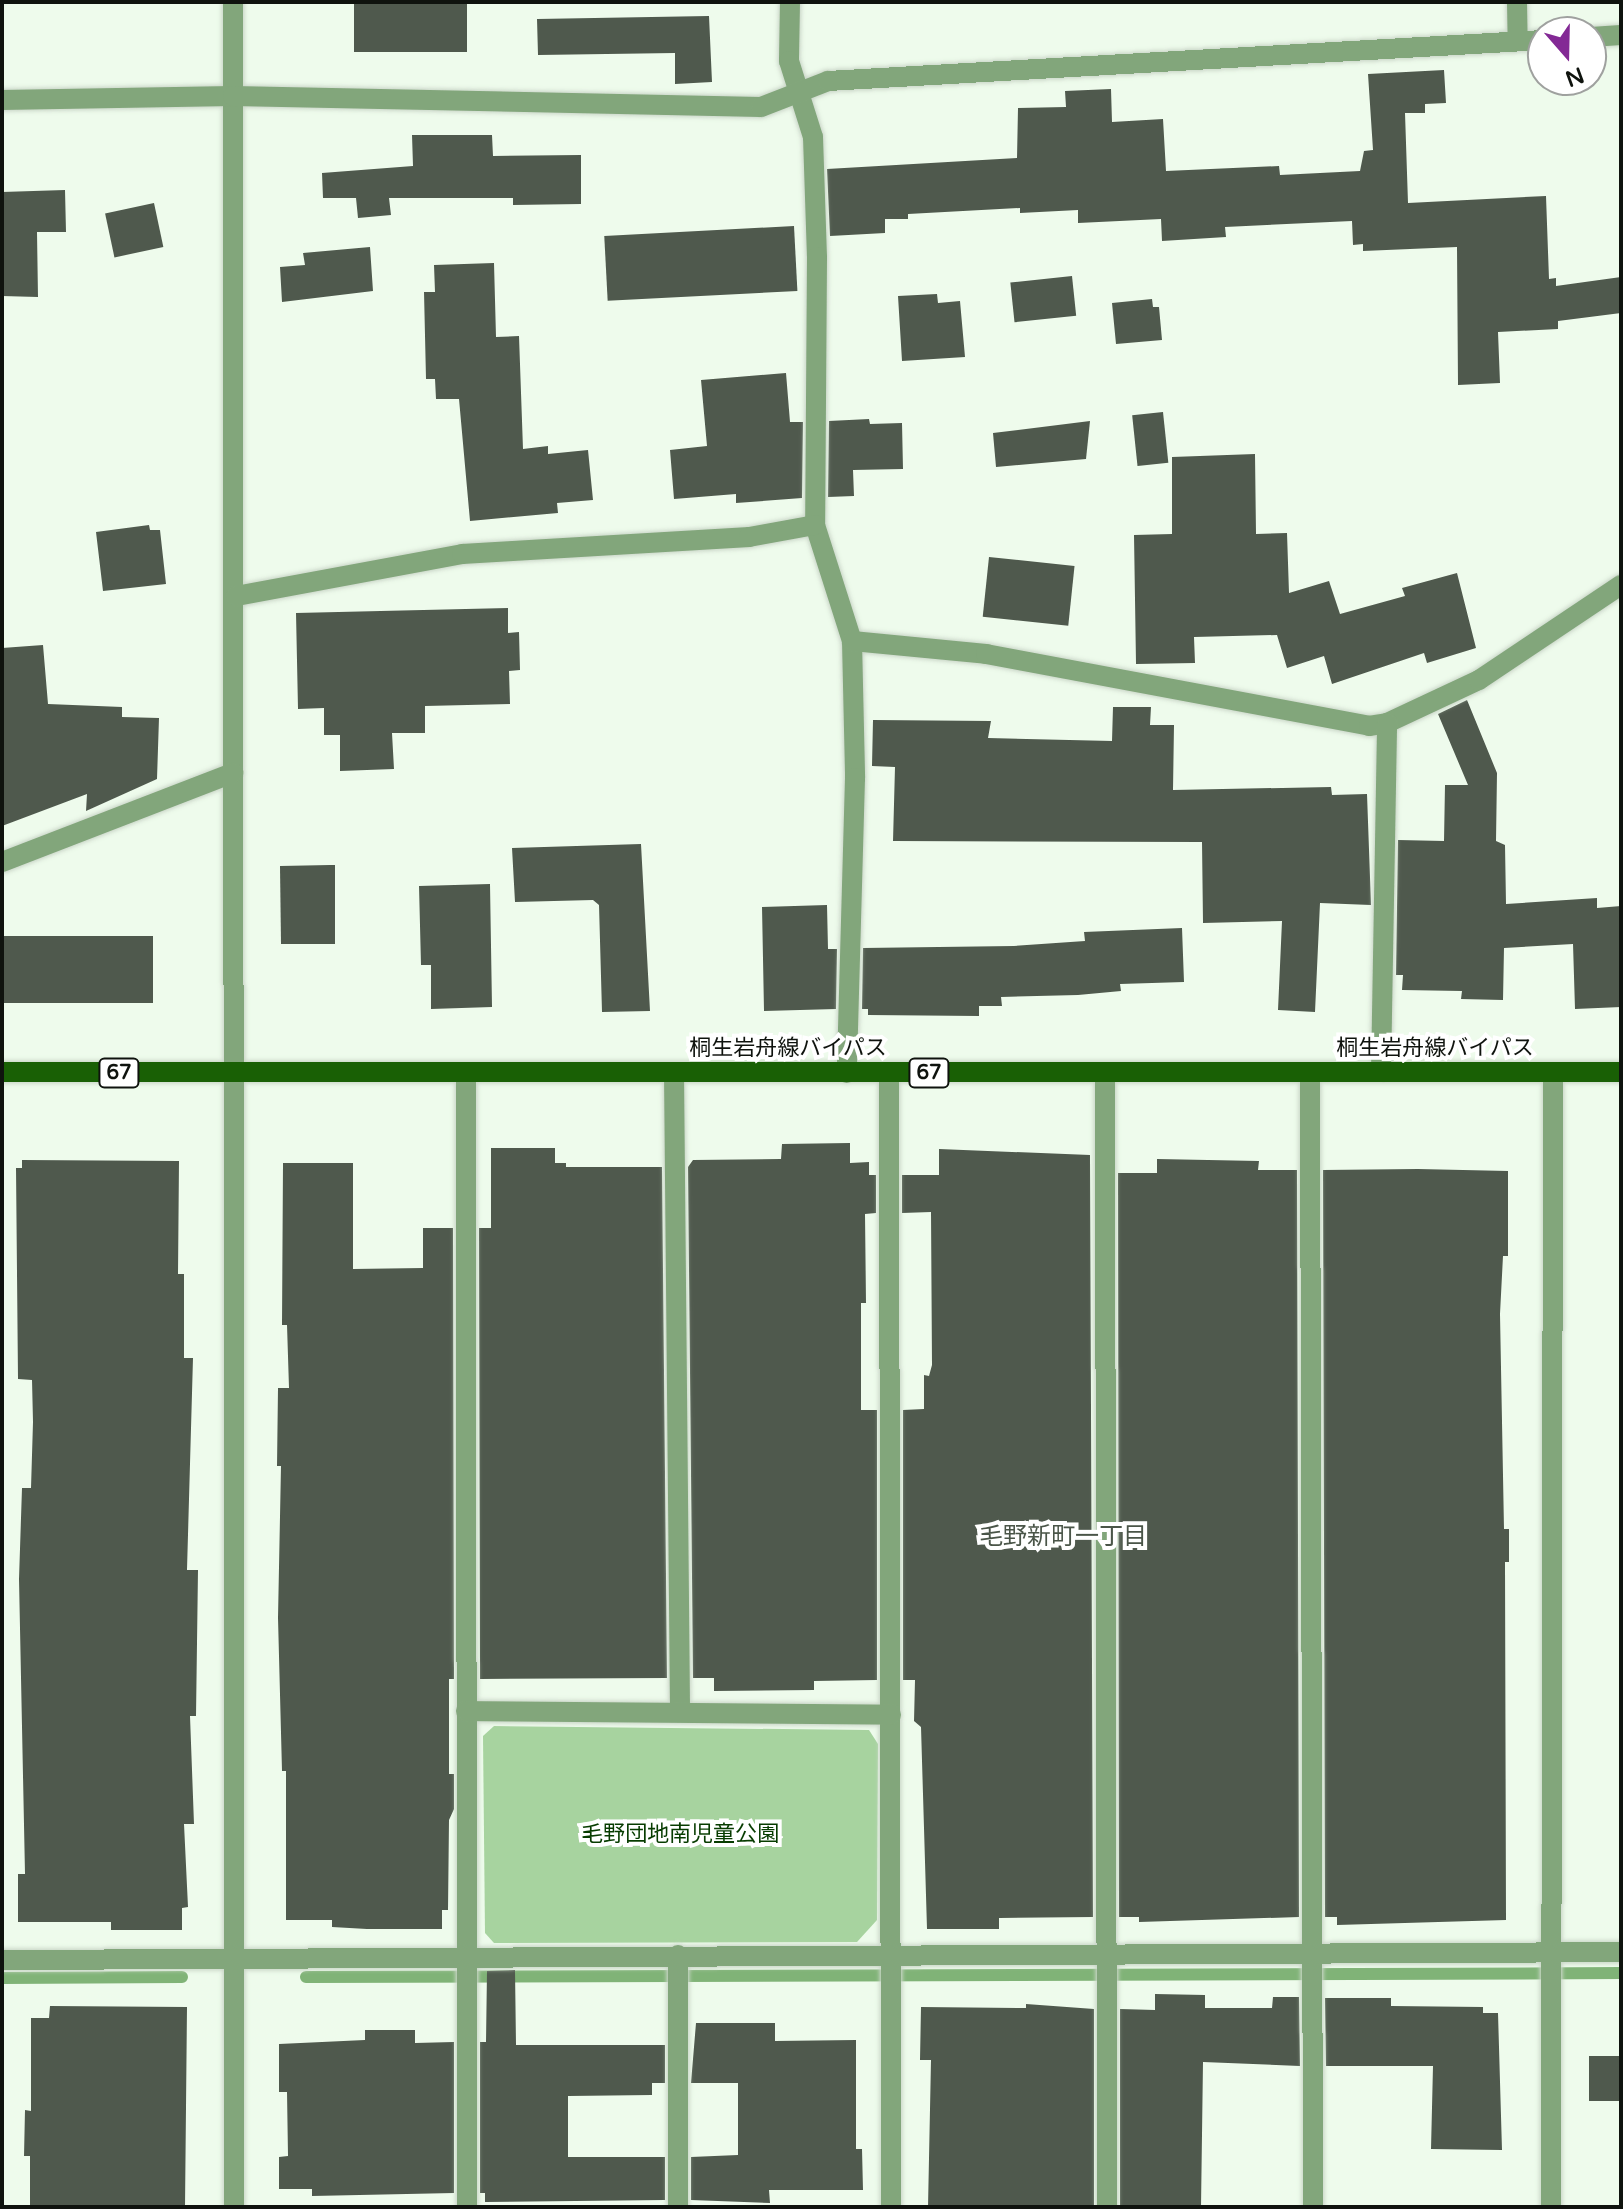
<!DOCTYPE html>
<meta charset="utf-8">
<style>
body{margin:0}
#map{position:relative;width:1623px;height:2209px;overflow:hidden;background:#eefbec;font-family:"Varela Round","Noto Sans JP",sans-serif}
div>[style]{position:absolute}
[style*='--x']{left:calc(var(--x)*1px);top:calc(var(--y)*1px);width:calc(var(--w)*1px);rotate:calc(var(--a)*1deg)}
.green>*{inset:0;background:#a7d39f}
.stream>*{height:12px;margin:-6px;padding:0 6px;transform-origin:6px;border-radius:6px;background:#80b377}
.building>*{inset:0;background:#4f594d;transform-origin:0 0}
.roads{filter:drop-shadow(0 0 2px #cad6c8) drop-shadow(0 0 2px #cad6c8)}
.minor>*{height:20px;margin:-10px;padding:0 10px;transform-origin:10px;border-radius:10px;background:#82a67b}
.major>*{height:20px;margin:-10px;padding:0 10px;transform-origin:10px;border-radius:10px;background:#196005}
span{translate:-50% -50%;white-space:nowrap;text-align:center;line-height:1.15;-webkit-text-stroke:8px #fff;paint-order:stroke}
.shield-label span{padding:2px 6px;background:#fff;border:2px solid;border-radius:6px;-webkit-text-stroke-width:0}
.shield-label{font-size:20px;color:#0f130e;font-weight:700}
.street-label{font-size:22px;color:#0f130e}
.park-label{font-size:22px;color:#073c00}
.neighbourhood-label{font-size:24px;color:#4a5548}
.frame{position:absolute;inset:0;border:4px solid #0f130e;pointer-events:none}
.north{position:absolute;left:1527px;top:16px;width:80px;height:80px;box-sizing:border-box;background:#fff;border:2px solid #9fa19f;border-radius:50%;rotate:160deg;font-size:22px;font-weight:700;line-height:32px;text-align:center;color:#0f130e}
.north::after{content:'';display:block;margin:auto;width:28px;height:36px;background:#832995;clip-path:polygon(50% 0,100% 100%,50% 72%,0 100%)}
</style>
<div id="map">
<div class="green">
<i style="clip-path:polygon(494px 1726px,869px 1730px,878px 1744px,877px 1920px,857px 1942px,494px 1943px,485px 1933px,483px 1736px)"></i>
</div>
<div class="stream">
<i style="--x:306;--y:1977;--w:1315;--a:-0.17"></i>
<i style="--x:2;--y:1978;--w:180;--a:-0.3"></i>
</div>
<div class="building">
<i style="left:354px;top:2px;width:113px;height:50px"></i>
<i style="clip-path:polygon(709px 16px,712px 82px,675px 84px,675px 53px,538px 55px,537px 19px)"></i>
<i style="clip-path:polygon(1444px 70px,1446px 103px,1425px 104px,1425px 113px,1405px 113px,1408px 203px,1546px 196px,1549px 279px,1556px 278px,1556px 286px,1621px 277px,1621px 313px,1558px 321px,1558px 329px,1498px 332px,1500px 383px,1458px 385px,1457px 247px,1363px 251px,1363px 244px,1353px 245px,1352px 221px,1225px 227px,1226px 237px,1162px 241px,1161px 219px,1078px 223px,1078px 210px,1020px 213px,1020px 208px,908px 214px,908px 219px,885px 219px,885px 233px,830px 236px,827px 169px,1017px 158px,1018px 108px,1066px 107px,1065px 91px,1111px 89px,1112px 122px,1163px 119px,1166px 171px,1279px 166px,1280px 175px,1360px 171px,1364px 151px,1373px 150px,1368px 74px)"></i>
<i style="clip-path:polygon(412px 135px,492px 135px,493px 156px,581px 155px,581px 204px,513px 205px,513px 198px,389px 198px,391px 215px,358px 218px,356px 198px,323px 198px,322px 173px,413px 166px)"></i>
<i style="clip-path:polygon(65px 190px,66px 232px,37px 232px,38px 297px,2px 296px,2px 192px)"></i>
<i style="left:154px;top:203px;width:45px;height:50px;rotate:78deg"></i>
<i style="left:794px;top:226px;width:65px;height:190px;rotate:87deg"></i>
<i style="clip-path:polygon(370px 247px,373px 291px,282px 302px,280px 267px,305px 265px,303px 253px)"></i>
<i style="clip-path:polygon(494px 263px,496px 337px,519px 336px,523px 449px,548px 446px,548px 454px,588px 450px,593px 500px,557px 503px,558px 513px,470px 521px,459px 399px,436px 399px,435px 379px,426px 379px,424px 292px,435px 292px,434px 265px)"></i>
<i style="left:1072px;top:276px;width:40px;height:62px;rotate:84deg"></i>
<i style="clip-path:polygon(937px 294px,938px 303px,960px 301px,965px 357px,902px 361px,898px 296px)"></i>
<i style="clip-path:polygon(1152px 299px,1153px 307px,1159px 307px,1162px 340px,1116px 344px,1112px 303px)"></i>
<i style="clip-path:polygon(786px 373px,790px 422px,803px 422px,802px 498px,736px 503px,736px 494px,674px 499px,670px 450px,707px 446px,701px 380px)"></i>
<i style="left:1163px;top:412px;width:51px;height:31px;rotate:84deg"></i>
<i style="clip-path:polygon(869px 419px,870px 424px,902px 423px,903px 469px,853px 470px,854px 496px,828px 497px,829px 421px)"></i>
<i style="clip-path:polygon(1090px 421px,1086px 459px,996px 467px,993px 433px)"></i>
<i style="clip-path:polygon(1255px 454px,1256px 534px,1287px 533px,1289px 593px,1329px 581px,1340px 614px,1405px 596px,1402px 588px,1457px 573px,1476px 648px,1427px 663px,1424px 653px,1332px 684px,1324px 656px,1287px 668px,1277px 635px,1194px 637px,1195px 663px,1136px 664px,1134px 535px,1172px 534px,1172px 457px)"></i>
<i style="clip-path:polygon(149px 525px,150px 530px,160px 530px,166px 584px,103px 591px,96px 532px)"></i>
<i style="left:989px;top:557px;width:86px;height:60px;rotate:6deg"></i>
<i style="clip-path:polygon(508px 608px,508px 633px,519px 632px,520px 670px,509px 671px,510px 704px,425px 706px,425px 733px,392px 733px,394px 769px,340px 771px,340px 735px,324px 735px,324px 708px,298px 709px,296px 613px)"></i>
<i style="clip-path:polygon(43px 645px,48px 704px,122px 707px,122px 717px,159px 718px,157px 779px,86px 811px,87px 794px,2px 826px,2px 648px)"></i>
<i style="clip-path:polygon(1467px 700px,1497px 773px,1496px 841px,1505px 845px,1506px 904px,1597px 898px,1597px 908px,1621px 906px,1621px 1007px,1575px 1009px,1573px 944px,1504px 948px,1503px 1000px,1461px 999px,1462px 991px,1402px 990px,1403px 975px,1396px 975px,1398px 840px,1444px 841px,1445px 785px,1468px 785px,1438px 714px)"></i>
<i style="clip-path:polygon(1113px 707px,1151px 707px,1150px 725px,1174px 725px,1173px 790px,1331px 787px,1332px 795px,1367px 794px,1371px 905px,1320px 903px,1315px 1012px,1278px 1010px,1282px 921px,1203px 923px,1202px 842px,893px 841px,895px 767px,872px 766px,873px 720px,991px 721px,988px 738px,1112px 741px)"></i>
<i style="clip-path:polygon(641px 844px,650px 1011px,602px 1012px,599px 905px,593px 900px,515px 902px,512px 848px)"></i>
<i style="clip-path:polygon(330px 865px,335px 865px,335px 944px,281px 944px,280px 866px)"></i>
<i style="clip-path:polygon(490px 884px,492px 1007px,431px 1009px,431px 965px,421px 965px,419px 886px)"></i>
<i style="clip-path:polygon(827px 905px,828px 949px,837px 949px,836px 1009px,764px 1011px,762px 907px)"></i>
<i style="clip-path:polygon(1182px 928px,1184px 982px,1120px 984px,1121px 991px,1078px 995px,1001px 997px,1002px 1006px,979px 1006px,979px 1016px,868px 1015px,868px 1009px,862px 1009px,863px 948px,1014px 946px,1085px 941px,1084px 932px)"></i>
<i style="left:2px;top:936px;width:151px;height:67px"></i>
<i style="clip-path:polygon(850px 1143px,850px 1163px,869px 1162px,869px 1175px,876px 1175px,876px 1213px,865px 1214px,866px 1303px,861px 1303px,861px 1410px,877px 1410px,877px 1680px,814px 1681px,814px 1690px,714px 1691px,714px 1678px,693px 1678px,688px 1167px,693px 1160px,781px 1159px,782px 1144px)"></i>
<i style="clip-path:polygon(491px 1148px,555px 1148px,555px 1163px,566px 1163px,566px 1167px,662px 1167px,667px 1678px,480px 1679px,479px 1228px,491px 1228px)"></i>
<i style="clip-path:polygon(939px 1149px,1090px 1155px,1093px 1917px,999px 1918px,999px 1929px,927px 1929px,921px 1727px,914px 1721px,915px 1680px,903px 1680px,903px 1410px,924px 1409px,924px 1375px,929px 1376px,932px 1365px,931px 1212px,902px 1213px,902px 1175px,939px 1175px)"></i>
<i style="clip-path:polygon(1157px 1159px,1259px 1161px,1258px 1170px,1297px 1170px,1299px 1917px,1139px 1922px,1139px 1917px,1119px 1917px,1118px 1173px,1157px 1173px)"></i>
<i style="clip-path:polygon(22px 1160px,179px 1161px,178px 1274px,184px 1274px,184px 1358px,193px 1358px,187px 1570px,198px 1570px,196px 1716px,190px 1716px,194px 1824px,184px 1824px,188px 1907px,182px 1908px,182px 1930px,111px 1930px,111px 1922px,18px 1922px,18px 1874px,25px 1874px,19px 1579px,22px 1488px,31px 1488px,33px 1422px,32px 1380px,18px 1379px,16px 1168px,22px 1168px)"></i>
<i style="clip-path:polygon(283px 1163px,353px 1163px,353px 1269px,423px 1268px,423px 1228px,453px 1228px,454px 1679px,449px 1679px,449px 1774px,454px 1774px,454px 1809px,449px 1820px,448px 1910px,442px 1910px,442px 1929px,367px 1929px,332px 1927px,332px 1920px,286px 1920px,286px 1771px,282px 1771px,278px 1618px,281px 1466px,277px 1466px,278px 1388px,289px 1388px,287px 1325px,282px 1325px)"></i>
<i style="clip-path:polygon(1418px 1169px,1508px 1171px,1508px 1256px,1503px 1256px,1500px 1314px,1504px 1529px,1509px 1529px,1509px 1562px,1505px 1562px,1506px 1920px,1337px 1925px,1337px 1917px,1325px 1917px,1323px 1170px)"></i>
<i style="clip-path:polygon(515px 1970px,516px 2045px,665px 2045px,665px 2083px,652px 2083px,652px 2095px,568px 2096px,568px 2157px,665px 2157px,665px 2200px,485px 2202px,485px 2193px,480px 2193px,480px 2042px,486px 2042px,487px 1971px)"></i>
<i style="clip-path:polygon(1155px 1994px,1205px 1995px,1205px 2008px,1272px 2008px,1273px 1997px,1299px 1997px,1300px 2066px,1203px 2062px,1201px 2207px,1120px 2207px,1120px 2009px,1155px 2010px)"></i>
<i style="clip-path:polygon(1325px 1998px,1391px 1998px,1391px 2006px,1483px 2007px,1483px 2013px,1498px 2013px,1502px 2150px,1431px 2149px,1433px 2066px,1326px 2066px)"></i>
<i style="clip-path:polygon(1026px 2004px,1094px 2009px,1094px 2207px,928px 2207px,931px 2060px,920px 2060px,921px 2007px,1026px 2008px)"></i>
<i style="clip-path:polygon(50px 2006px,187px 2007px,185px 2207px,30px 2207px,30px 2156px,24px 2156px,25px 2110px,31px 2111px,31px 2018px,49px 2018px)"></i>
<i style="clip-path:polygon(696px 2023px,775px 2023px,775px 2041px,856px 2040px,856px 2149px,862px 2149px,863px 2190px,769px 2190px,770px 2203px,691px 2200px,691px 2157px,738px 2155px,738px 2083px,691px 2083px)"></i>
<i style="clip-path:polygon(365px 2030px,415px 2030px,415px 2043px,454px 2042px,454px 2193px,312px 2196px,312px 2189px,279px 2189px,279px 2157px,288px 2156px,287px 2092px,279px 2092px,279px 2044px,365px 2040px)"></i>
<i style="left:1589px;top:2056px;width:32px;height:45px"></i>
</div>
<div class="roads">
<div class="minor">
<i style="--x:233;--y:2;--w:2205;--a:89.97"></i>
<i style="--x:790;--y:2;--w:59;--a:91"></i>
<i style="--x:789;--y:61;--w:80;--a:72.5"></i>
<i style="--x:813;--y:137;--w:120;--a:88.1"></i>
<i style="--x:817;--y:257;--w:268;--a:90.4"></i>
<i style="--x:815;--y:525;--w:122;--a:72.3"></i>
<i style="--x:852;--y:641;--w:137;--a:88.7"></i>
<i style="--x:855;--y:778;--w:295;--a:91.6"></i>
<i style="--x:1517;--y:2;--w:39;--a:89"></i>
<i style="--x:1591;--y:37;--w:30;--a:-4"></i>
<i style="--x:2;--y:100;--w:231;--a:-1"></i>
<i style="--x:233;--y:96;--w:528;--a:1.19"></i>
<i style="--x:761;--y:107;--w:72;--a:-21.2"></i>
<i style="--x:828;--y:81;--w:716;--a:-3.28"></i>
<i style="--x:236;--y:596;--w:230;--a:-10.5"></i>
<i style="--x:462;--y:554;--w:288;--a:-3.4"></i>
<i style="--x:749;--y:537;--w:67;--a:-10.3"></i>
<i style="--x:852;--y:641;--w:135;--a:5.5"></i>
<i style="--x:986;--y:654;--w:390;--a:10.6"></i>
<i style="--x:1369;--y:726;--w:18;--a:-9"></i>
<i style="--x:1387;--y:723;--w:102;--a:-25.1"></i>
<i style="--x:1479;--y:680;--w:171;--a:-33.8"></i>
<i style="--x:2;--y:862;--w:248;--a:-21.1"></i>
<i style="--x:466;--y:1072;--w:1135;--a:89.95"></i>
<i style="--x:674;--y:1072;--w:640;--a:89.46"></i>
<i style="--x:1381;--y:1072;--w:349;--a:-89"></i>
<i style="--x:889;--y:1073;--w:1134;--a:89.9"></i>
<i style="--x:1105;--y:1073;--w:1134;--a:89.9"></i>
<i style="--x:1310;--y:1073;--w:1134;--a:89.85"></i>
<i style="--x:466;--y:1711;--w:425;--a:0.5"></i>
<i style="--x:678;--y:1955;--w:252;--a:90"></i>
<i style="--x:2;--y:1960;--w:1619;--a:-0.28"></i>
<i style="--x:1551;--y:2207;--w:1135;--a:-89.9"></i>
</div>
<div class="major">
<i style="--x:2;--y:1072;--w:1619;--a:0"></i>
</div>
</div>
<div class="shield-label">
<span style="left:119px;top:1073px">67</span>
<span style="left:929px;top:1073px">67</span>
</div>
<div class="street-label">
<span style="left:788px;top:1049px">桐生岩舟線バイパス</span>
<span style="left:1435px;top:1049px">桐生岩舟線バイパス</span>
</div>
<div class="park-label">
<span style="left:680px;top:1835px">毛野団地南児童公園</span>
</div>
<div class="neighbourhood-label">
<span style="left:1063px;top:1537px">毛野新町一丁目</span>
</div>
<div class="frame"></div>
<div class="north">N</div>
</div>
